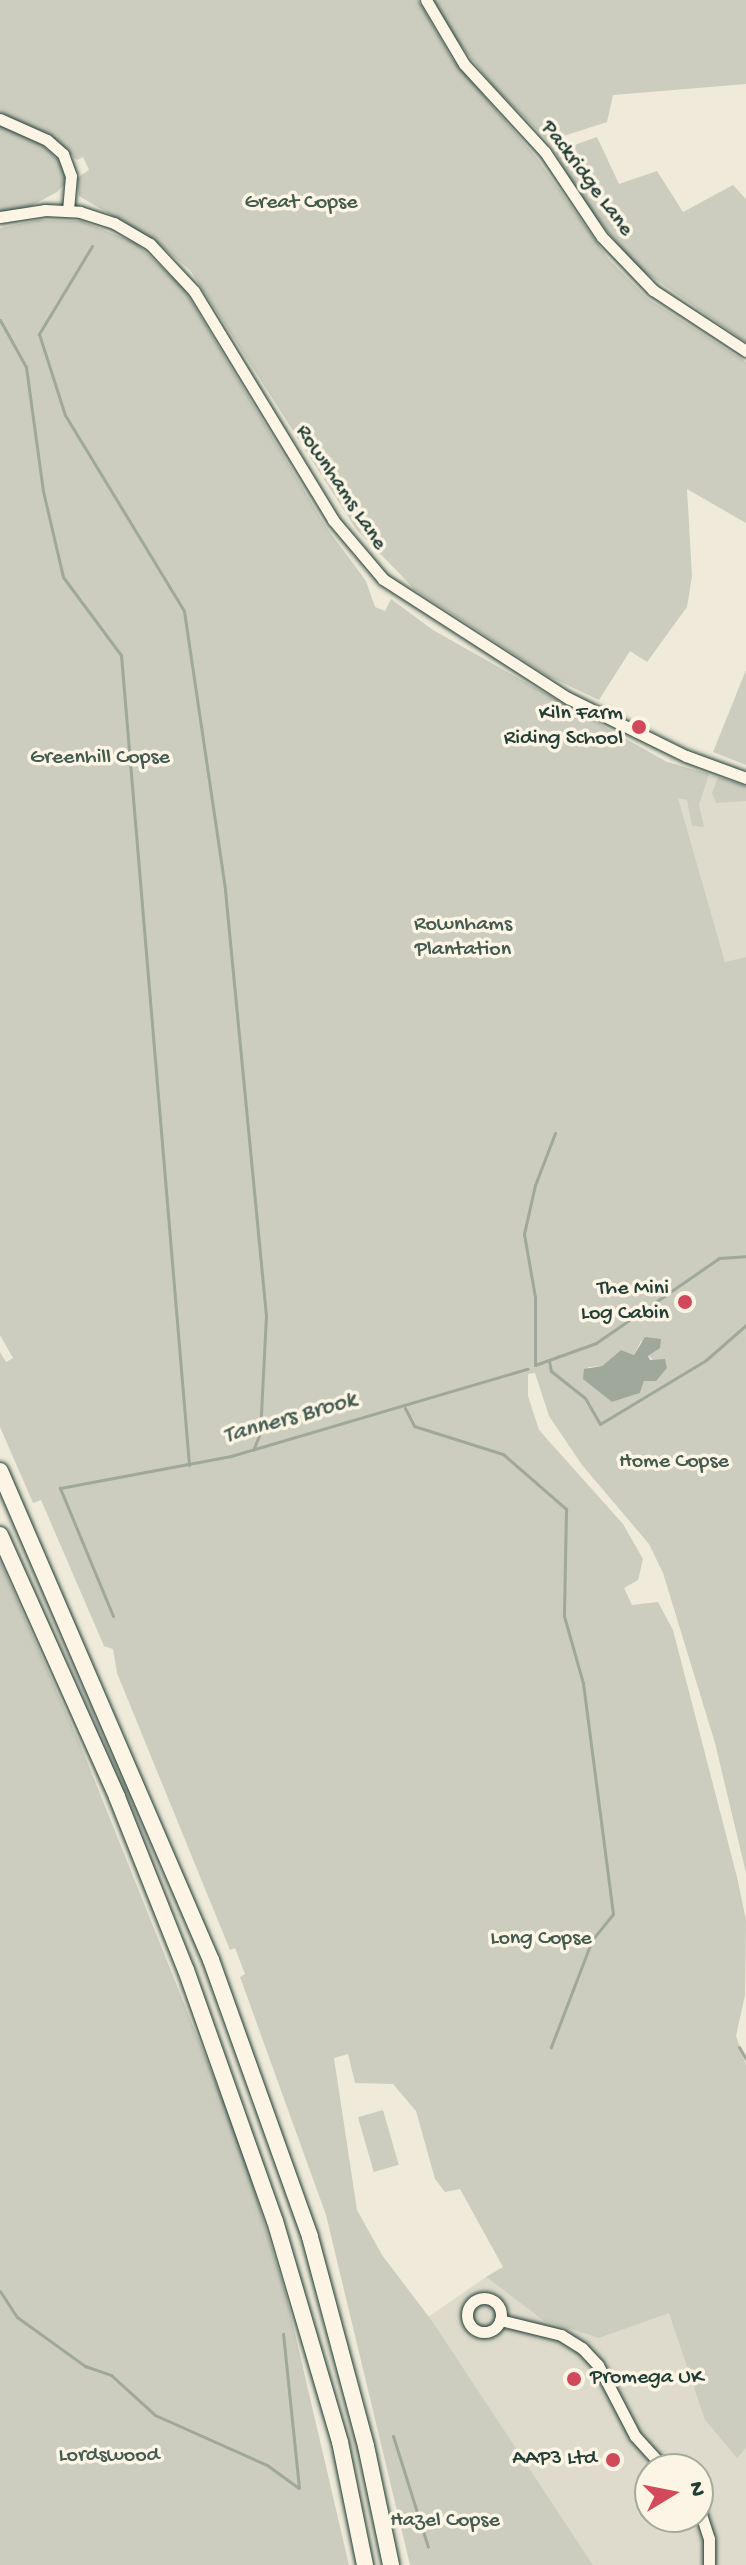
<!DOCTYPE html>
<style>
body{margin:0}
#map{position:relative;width:746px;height:2565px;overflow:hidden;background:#efeada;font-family:"Gochi Hand",sans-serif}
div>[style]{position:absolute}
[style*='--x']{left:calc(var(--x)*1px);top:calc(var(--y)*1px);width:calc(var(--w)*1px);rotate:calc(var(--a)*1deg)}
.built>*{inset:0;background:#dedbcc}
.green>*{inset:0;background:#cccdbf;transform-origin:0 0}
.water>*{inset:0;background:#9fa89a}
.stream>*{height:3px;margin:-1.5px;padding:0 1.5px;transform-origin:1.5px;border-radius:1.5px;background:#9fa89a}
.roads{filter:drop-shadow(0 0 2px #1f3d34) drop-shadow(0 0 2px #1f3d34)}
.minor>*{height:11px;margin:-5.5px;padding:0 5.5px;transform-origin:5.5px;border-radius:5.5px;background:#fcf5e5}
.minor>.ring{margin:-5.5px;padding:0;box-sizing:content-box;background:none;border:11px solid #fcf5e5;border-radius:50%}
.highway>*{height:16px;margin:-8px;padding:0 8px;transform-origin:8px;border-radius:8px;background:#fcf5e5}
.dots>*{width:22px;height:22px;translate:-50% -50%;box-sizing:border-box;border:4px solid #fcf5e5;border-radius:50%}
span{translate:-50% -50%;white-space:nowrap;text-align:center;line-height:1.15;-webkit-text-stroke:7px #fcf5e5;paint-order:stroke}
.street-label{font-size:22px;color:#1f3d34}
.park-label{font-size:22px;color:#425a50}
.poi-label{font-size:22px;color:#1f3d34}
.right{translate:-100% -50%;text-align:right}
.left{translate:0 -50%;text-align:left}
.water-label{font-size:24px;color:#455d53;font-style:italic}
.north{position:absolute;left:634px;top:2453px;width:80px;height:80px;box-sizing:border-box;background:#fcf5e5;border:2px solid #a4ab9e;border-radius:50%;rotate:80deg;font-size:22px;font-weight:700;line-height:32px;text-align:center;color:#1f3d34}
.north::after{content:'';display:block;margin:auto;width:28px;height:36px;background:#d1495b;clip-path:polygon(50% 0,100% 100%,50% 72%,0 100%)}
</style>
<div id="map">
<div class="built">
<i style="clip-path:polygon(667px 762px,746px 786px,746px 957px,725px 963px)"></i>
<i style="clip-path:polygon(evenodd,486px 2277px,544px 2321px,599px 2338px,669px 2312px,737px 2457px,746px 2448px,746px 2565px,593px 2565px,428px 2317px,486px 2277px,650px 2469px,698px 2469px,698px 2517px,650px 2517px,650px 2469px)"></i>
</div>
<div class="green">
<i style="clip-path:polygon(0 0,418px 0,451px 57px,536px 157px,608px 258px,647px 298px,746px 362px,746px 523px,687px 489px,692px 576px,687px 607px,647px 662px,630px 651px,599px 700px,548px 676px,414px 589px,399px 573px,356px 529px,190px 270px,155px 241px,79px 196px,77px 178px,89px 170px,83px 157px,77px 160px,57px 141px,0 115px)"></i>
<i style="clip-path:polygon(434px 0,746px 0,746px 84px,613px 95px,607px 122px,548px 141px,494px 87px,455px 38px)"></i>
<i style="clip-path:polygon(0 125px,41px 144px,62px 163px,66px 183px,57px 192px,31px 206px,0 212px)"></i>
<i style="clip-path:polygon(597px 137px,619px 184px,657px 171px,683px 212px,733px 185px,746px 199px,746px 342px,636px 266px,583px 202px,555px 152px)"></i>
<i style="clip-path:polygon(evenodd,39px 220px,81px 221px,136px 243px,184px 289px,326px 527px,366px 581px,375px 607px,385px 611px,391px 599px,433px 630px,667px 762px,709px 774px,699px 805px,704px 827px,692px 826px,687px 800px,678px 798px,725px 962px,746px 957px,746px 1873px,715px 1743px,663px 1573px,649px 1544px,582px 1465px,549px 1416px,535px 1373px,528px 1374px,528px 1396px,539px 1430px,623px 1524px,643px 1559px,638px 1580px,624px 1588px,632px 1605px,658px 1602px,673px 1630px,737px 1877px,746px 1920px,745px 1995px,736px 2036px,746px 2065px,746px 2448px,737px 2458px,705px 2420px,669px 2313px,599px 2338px,544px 2321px,486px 2277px,503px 2267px,460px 2189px,445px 2192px,435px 2179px,416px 2111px,393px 2084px,355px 2083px,348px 2054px,334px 2058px,357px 2210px,382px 2255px,432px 2321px,593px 2565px,410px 2565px,326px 2215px,240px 1977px,245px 1974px,235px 1948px,230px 1950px,117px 1673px,113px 1649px,104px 1646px,41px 1500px,33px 1503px,0 1427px,0 1352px,6px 1362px,13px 1358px,0 1335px,0 228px,39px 220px,641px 1341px,653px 1351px,648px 1355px,654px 1361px,652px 1380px,644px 1381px,640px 1393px,612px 1402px,595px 1385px,588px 1367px,602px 1366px,621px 1350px,634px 1355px,641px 1341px)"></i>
<i style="clip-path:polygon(746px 670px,746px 765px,713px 752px)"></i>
<i style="clip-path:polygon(718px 777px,746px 786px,746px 801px,716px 803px,712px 793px)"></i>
<i style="clip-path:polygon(0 1561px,80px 1744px,240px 2143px,286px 2295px,349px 2565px,0 2565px)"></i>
<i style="left:383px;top:2110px;width:57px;height:26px;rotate:74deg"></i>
</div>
<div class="water">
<i style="clip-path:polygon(645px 1337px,661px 1339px,660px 1348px,648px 1356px,650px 1360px,665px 1359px,667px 1368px,656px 1381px,644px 1381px,640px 1393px,612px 1402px,583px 1379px,584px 1369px,602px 1366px,621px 1350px,634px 1355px)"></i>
</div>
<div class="stream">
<i style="--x:92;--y:246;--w:103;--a:121.1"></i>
<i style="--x:39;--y:334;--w:85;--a:72.2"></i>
<i style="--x:65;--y:415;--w:229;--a:58.7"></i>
<i style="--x:184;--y:611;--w:282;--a:81.6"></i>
<i style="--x:225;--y:890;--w:427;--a:84.5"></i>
<i style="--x:266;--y:1315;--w:118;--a:92.9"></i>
<i style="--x:260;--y:1433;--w:18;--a:112"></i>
<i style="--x:0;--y:320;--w:54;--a:61"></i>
<i style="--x:26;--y:367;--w:125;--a:82.2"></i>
<i style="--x:43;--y:491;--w:88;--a:76.9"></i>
<i style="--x:63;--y:577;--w:97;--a:53.4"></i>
<i style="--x:121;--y:655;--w:813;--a:85.2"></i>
<i style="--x:555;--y:1133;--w:56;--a:111"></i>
<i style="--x:535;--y:1185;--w:50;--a:102.7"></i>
<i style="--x:524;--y:1234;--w:64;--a:80.1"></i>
<i style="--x:535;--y:1297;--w:68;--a:90"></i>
<i style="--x:535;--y:1365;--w:65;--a:-19.8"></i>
<i style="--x:596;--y:1343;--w:150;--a:-34.6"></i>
<i style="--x:719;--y:1258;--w:27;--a:-4"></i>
<i style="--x:549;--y:1361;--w:10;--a:79"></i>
<i style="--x:551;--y:1371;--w:43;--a:38.5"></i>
<i style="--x:585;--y:1398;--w:30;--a:60"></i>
<i style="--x:600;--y:1424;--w:124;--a:-31.1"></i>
<i style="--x:706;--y:1360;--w:53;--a:-41.2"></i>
<i style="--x:405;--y:1408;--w:20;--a:63"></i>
<i style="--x:414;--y:1426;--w:93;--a:17.5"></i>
<i style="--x:503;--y:1454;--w:84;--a:41.1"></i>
<i style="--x:566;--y:1509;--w:107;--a:91.1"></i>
<i style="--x:564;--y:1616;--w:70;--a:74.2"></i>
<i style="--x:583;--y:1683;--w:233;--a:82.6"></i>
<i style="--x:613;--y:1914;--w:33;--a:129"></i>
<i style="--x:592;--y:1940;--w:115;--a:111"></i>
<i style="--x:113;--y:1616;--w:139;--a:-112.5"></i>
<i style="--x:60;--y:1488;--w:174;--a:-10.6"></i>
<i style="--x:231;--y:1456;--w:309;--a:-16.4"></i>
<i style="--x:739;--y:2047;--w:14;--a:60"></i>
<i style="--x:0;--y:2291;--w:31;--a:57"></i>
<i style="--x:17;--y:2317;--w:84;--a:35.8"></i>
<i style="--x:85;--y:2366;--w:28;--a:19"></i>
<i style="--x:111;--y:2375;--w:59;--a:42.3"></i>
<i style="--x:155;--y:2415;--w:123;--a:24.1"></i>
<i style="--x:267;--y:2465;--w:39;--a:36"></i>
<i style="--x:299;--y:2488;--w:155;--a:-95.9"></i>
<i style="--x:393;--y:2436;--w:116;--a:72.5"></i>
</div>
<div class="roads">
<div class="minor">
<i style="--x:426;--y:0;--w:74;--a:59.3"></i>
<i style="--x:464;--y:64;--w:120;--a:47.4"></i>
<i style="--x:545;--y:152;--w:102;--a:56.2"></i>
<i style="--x:602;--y:237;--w:74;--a:46.1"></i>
<i style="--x:653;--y:290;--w:111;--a:33.3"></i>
<i style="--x:0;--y:119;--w:51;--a:24.1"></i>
<i style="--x:47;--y:140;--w:21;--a:41"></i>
<i style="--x:63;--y:154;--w:23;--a:70"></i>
<i style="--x:71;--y:176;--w:34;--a:95"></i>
<i style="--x:0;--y:217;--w:46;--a:-8.8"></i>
<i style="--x:45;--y:210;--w:35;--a:3"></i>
<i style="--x:80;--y:212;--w:36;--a:18"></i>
<i style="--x:114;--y:223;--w:42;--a:30.3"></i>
<i style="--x:150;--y:244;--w:64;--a:46.9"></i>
<i style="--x:194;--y:291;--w:268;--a:58.7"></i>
<i style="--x:333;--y:520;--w:77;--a:49.7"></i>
<i style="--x:383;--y:579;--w:220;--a:32.8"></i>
<i style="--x:568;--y:698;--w:131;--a:26.2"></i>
<i style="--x:686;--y:756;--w:64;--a:20.1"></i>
<i class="ring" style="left:467px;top:2298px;width:23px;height:23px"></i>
<i style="--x:500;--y:2320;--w:63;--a:13.8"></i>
<i style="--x:561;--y:2335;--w:25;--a:32"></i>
<i style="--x:582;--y:2348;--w:23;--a:47"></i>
<i style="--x:598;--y:2365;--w:80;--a:62.5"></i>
<i style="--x:635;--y:2436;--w:45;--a:47.7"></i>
<i style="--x:698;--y:2505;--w:36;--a:72"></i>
<i style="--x:709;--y:2539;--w:26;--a:90"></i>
</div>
<div class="highway">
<i style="--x:0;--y:1471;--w:533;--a:66.66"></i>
<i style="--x:211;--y:1960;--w:294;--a:70.3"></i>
<i style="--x:310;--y:2237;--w:216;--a:75"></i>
<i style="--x:366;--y:2446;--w:122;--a:78.1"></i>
<i style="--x:0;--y:1535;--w:287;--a:65.9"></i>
<i style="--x:117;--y:1797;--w:186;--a:68.3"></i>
<i style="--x:186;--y:1970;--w:266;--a:70.5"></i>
<i style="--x:275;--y:2221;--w:230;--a:73.6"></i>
<i style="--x:340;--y:2442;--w:126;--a:78.5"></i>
</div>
</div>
<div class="dots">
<i style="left:639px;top:727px;background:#d1495b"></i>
<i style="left:685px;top:1302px;background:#d1495b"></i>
<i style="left:574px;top:2379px;background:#d1495b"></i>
<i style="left:613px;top:2460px;background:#d1495b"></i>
</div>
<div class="street-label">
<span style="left:586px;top:179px;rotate:53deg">Packridge Lane</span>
<span style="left:340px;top:488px;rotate:56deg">Rownhams Lane</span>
</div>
<div class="park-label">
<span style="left:301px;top:204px">Great Copse</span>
<span style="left:100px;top:759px">Greenhill Copse</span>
<span style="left:463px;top:938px">Rownhams<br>Plantation</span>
<span style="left:674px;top:1463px">Home Copse</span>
<span style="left:541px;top:1940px">Long Copse</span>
<span style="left:109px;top:2457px">Lordswood</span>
<span style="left:445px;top:2522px">Hazel Copse</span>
</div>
<div class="poi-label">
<span class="right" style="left:623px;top:727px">Kiln Farm<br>Riding School</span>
<span class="right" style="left:669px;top:1302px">The Mini<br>Log Cabin</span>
<span class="left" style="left:590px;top:2379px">Promega UK</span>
<span class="right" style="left:597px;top:2460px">AAP3 Ltd</span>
</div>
<div class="water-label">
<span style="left:290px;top:1419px;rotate:-16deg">Tanners Brook</span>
</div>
<div class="north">N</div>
</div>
